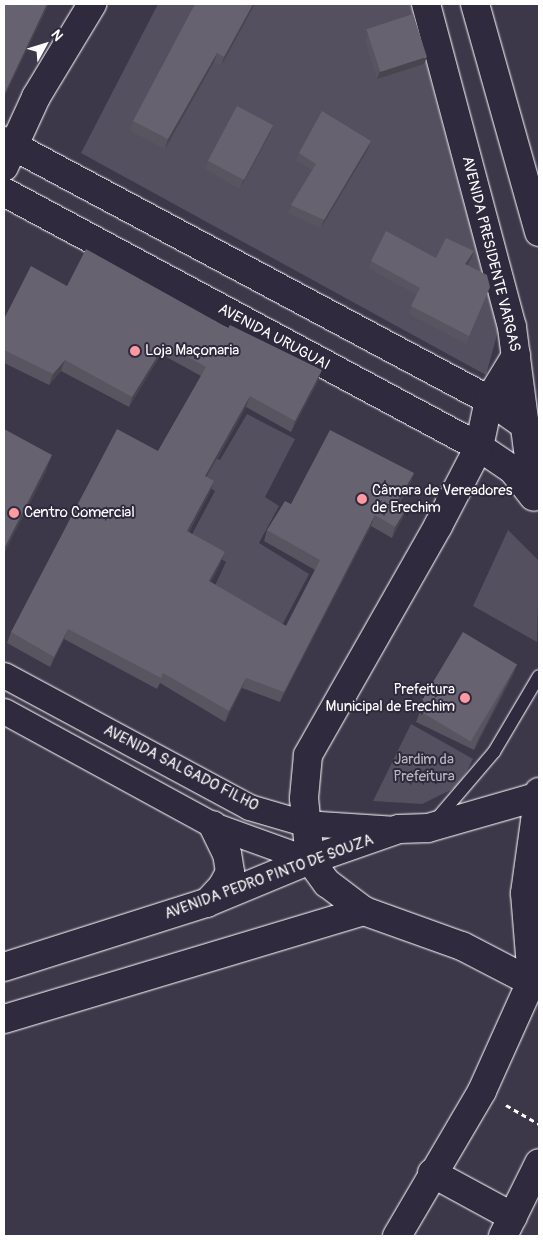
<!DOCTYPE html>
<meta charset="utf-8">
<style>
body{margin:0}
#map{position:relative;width:543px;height:1240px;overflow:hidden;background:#3c3749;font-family:Pangolin,sans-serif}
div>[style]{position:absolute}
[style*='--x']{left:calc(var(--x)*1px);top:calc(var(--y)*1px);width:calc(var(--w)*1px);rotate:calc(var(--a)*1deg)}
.green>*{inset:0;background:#555060}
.path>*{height:3px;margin-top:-1.5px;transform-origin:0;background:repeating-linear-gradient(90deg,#fff 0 5px,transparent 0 9px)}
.roads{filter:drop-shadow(0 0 1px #fff) drop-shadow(0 0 1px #fff)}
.lane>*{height:12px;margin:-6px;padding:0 6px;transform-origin:6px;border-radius:6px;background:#2f2a3d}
.street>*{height:25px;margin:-12.5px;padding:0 12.5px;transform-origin:12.5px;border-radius:12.5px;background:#2f2a3d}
.secondary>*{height:28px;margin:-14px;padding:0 14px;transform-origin:14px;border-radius:14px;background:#2f2a3d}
.primary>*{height:28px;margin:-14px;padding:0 14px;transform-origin:14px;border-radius:14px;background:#2f2a3d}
.wall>*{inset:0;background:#585460}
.shaded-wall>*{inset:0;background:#47454e}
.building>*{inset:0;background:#666270;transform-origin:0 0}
.dots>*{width:14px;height:14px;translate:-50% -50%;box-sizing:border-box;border:2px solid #2f2a3d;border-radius:50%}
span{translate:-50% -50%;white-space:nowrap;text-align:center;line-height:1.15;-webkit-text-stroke:4px #2f2a3d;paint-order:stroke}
.street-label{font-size:15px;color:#fff}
.poi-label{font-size:15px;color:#fff}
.left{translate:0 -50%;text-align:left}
.right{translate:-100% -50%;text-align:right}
.park-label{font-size:15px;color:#bbb9bf}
.frame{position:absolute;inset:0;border:5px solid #fff;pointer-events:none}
.north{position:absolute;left:20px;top:20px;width:50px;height:50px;-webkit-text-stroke:4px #2f2a3d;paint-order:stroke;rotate:51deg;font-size:14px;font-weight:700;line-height:20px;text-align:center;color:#fff}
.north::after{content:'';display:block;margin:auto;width:18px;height:22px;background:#fff;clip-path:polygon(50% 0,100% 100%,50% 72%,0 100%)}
</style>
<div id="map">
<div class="green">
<i style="clip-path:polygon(158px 4px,410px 4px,498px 331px,486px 375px,81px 153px)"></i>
<i style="clip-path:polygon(247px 414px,295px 439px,265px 497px,279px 506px,259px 543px,309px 574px,279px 631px,212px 592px,226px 562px,189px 540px,215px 491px,183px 472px,196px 448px,220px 460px)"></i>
<i style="clip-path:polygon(508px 530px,539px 561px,537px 642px,473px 606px)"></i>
<i style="clip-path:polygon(411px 724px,473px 759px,459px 786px,422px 804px,373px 801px)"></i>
</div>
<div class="path">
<i style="--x:506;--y:1105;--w:38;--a:30"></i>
</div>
<div class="roads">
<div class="lane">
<i style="--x:435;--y:821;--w:91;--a:-49.5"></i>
<i style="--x:494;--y:752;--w:88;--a:-59.4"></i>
</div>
<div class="street">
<i style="--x:4;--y:675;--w:278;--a:28.3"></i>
<i style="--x:249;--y:807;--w:57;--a:16.2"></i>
<i style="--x:304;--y:823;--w:92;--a:3.7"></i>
<i style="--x:4;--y:711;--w:238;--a:28.6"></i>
<i style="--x:213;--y:825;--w:103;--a:19.8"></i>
</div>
<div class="secondary">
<i style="--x:426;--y:4;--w:334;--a:75.1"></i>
<i style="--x:512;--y:327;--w:171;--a:82.6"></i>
<i style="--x:475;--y:4;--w:237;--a:74.3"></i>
<i style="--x:4;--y:141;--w:550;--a:28.1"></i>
<i style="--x:489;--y:400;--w:61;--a:35"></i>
<i style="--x:4;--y:167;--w:77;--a:-65.4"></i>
<i style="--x:36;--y:97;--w:109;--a:-58.9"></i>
<i style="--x:4;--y:192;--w:539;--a:28.23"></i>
<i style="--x:479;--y:447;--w:40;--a:34"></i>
<i style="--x:512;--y:469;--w:34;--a:52"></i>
<i style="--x:310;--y:860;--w:62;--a:-95.5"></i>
<i style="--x:304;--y:798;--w:43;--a:-84.7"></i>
<i style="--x:308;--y:755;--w:263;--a:-60.4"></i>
<i style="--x:438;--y:526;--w:89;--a:-62.6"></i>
<i style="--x:479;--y:447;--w:48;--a:-78"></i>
<i style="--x:489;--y:400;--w:52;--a:-58.5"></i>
<i style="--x:310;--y:860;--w:29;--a:54"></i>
<i style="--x:327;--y:883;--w:46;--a:37.1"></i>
<i style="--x:364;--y:911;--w:104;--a:19.7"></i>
<i style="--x:462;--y:946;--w:87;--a:27.5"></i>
<i style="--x:207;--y:903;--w:22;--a:-47"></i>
<i style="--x:222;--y:887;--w:17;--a:-62"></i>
<i style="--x:230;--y:872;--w:18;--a:-99"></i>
<i style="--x:227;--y:854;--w:32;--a:-116"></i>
<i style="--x:4;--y:967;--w:212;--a:-17.6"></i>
<i style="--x:206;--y:903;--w:113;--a:-22.5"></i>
<i style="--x:310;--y:860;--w:94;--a:-19.2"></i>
<i style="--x:399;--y:829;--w:29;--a:-2"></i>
<i style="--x:428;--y:828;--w:112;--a:-16"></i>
<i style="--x:4;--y:1019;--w:376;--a:-16.7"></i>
</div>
<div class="primary">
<i style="--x:432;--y:1173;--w:92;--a:28.5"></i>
<i style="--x:397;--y:1236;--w:168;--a:-59.6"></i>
<i style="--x:482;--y:1091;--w:122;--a:-65.8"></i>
<i style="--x:532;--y:980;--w:87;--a:-94.6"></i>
<i style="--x:525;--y:893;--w:102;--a:-82.1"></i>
<i style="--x:503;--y:1236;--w:81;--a:-63.7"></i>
</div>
</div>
<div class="wall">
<i style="clip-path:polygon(255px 4px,221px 66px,214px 62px,165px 149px,130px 131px,133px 121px)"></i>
<i style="clip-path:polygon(368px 33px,424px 64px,377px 79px,365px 41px)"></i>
<i style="clip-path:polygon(270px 133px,240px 189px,205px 169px,208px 161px)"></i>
<i style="clip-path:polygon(371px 141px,368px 149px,321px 228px,288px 213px,291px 205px,312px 170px,296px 161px,299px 153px)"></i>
<i style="clip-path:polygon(474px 251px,471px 259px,467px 265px,487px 295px,466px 344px,409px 314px,417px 295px,368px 268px,371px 261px,436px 258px)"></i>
<i style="clip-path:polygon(67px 286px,318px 381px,291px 432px,246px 407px,207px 477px,214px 481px,210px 492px,189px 532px,221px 562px,211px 582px,286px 626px,315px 570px,264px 541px,267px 530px,291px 504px,414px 473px,410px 484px,400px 502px,406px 509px,402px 519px,392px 538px,371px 526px,280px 702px,242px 688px,225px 722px,160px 683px,157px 689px,64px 639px,50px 667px,7px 643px,11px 632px,158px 451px,201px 376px,161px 354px,129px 407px,61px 371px,49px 385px,4px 363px,4px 319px)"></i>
<i style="clip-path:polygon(517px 664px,513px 675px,474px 750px,416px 722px,420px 711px)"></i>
</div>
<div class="shaded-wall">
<i style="clip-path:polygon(47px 4px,49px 4px,4px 98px,4px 95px)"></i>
<i style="clip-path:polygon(253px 4px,255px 4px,221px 66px,224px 57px)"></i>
<i style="clip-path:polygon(217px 53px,214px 62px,165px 149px,168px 139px)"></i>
<i style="clip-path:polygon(427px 57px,424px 64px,377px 79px,380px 71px)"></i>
<i style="clip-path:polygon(273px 125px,270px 133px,240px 189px,243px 181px)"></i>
<i style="clip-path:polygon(371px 141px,368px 149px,321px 228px,324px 220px)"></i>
<i style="clip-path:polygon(474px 251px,471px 259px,463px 272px,465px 264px)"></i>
<i style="clip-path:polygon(165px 344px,161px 354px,129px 407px,132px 397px)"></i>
<i style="clip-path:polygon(65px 360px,61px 371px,49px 385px,53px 374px)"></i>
<i style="clip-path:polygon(322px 370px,318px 381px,291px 432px,295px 421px)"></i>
<i style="clip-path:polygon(250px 396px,246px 407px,201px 487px,205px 476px)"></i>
<i style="clip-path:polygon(52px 455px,46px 472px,4px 554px,4px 549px)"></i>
<i style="clip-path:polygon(414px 473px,410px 484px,394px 511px,398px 500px)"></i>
<i style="clip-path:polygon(214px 481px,210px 492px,183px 542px,187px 531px)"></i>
<i style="clip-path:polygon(406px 509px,402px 519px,392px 538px,395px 527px)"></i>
<i style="clip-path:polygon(375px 515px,371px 526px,280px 702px,284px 692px)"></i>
<i style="clip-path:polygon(225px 552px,221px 562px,206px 592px,209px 581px)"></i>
<i style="clip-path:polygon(68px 629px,64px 639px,50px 667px,54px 657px)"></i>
<i style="clip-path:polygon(517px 664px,513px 675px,474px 750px,478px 740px)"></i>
<i style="clip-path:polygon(246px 678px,242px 688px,225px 722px,229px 711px)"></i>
</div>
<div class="building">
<i style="clip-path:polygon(4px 4px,47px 4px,4px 95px)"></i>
<i style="clip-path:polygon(195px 4px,253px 4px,224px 57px,217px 53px,168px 139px,133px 121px)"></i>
<i style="left:413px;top:14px;width:45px;height:49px;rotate:72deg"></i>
<i style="left:237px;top:106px;width:41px;height:62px;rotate:28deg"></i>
<i style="clip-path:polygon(322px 111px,371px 141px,324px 220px,291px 205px,316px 164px,299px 153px)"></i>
<i style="clip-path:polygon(386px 231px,436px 258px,446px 238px,474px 251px,465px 264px,487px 275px,490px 287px,469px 336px,411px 306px,420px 288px,371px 261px)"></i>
<i style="clip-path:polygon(86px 249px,228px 328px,230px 325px,322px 370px,295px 421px,250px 396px,205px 476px,214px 481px,187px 531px,225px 552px,209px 581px,286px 626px,320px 560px,267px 530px,285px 501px,291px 504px,330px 430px,414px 473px,398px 500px,406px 509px,395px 527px,375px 515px,284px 692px,246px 678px,229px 711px,163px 673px,161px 678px,68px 629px,54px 657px,11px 632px,117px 429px,158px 451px,206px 367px,165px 344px,132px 397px,65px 360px,53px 374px,4px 350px,4px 319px,31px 266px,67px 286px)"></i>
<i style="clip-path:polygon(4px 429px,52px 455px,4px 549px)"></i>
<i style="left:463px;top:632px;width:63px;height:90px;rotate:31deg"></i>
</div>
<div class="dots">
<i style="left:135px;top:351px;background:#ff9aa2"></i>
<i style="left:362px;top:499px;background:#ff9aa2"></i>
<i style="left:14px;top:513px;background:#ff9aa2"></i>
<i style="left:465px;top:698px;background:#ff9aa2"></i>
</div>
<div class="street-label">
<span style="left:491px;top:254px;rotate:76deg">AVENIDA PRESIDENTE VARGAS</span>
<span style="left:274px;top:337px;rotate:28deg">AVENIDA URUGUAI</span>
<span style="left:181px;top:768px;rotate:27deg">AVENIDA SALGADO FILHO</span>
<span style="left:269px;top:877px;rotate:-20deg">AVENIDA PEDRO PINTO DE SOUZA</span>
</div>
<div class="poi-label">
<span class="left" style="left:145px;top:351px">Loja Maçonaria</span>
<span class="left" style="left:372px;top:499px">Câmara de Vereadores<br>de Erechim</span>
<span class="left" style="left:24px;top:513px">Centro Comercial</span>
<span class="right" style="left:455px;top:698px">Prefeitura<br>Municipal de Erechim</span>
</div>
<div class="park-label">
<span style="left:424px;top:768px">Jardim da<br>Prefeitura</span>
</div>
<div class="frame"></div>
<div class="north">N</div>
</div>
